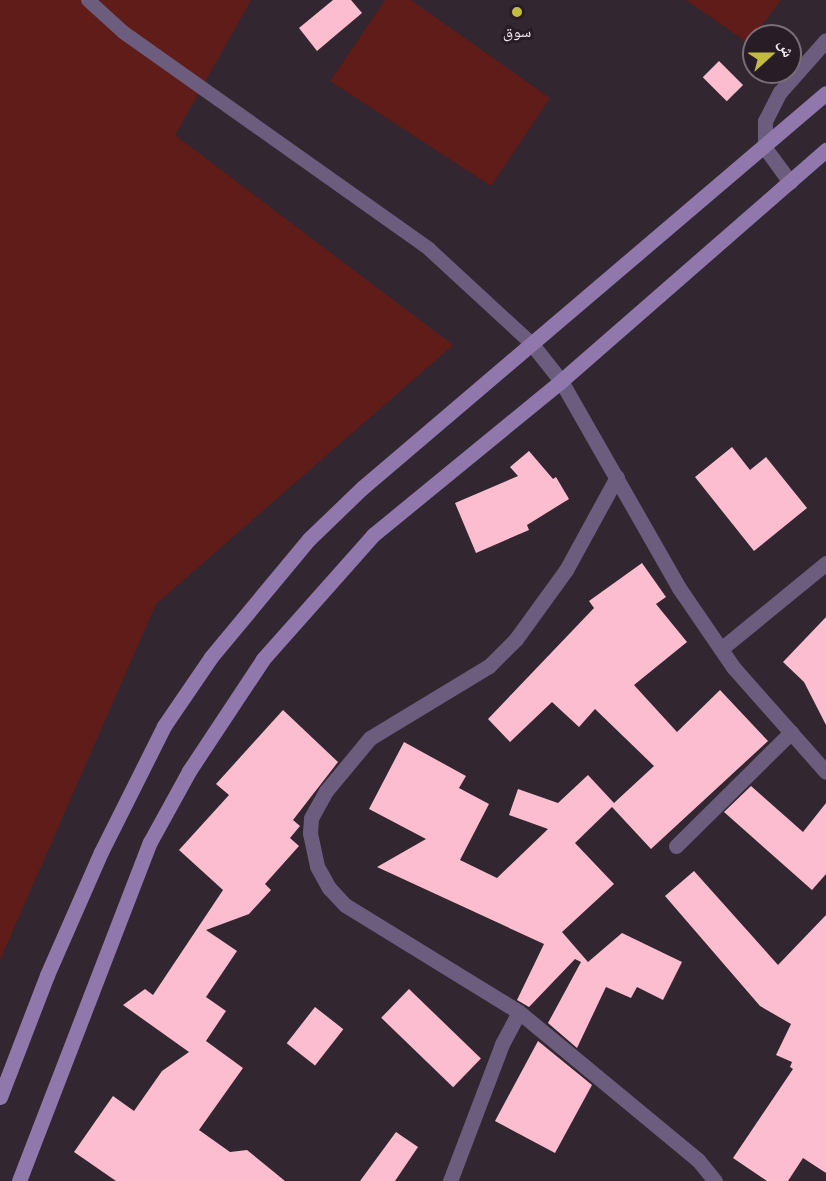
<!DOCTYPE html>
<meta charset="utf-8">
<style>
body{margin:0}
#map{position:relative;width:826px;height:1181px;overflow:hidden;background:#322630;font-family:"Playfair Display","Noto Naskh Arabic",serif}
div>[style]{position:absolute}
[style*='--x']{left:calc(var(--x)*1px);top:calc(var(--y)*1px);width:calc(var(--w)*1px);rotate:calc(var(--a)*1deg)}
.green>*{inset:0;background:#5f1c19}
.building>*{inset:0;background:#fbbdcf;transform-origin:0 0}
.service>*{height:14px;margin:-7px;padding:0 7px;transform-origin:7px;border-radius:7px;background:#6c5c7e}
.minor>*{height:15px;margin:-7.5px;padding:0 7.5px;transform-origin:7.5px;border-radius:7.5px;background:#6c5c7e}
.secondary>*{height:15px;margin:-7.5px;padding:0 7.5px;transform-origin:7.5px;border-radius:7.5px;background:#9077ac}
.dots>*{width:16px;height:16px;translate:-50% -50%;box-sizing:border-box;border:3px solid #281d26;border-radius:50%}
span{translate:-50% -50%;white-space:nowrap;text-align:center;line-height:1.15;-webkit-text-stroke:6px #281d26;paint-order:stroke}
.poi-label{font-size:16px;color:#f1e9ef}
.north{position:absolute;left:742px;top:24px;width:60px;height:60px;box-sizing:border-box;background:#281d26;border:2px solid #786f76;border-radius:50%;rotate:69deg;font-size:16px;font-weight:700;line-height:24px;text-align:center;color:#f1e9ef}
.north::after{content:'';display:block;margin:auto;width:21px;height:27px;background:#c2bd3f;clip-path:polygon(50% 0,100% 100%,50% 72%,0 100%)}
</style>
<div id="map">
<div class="green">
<i style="clip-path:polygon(0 0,251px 0,175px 135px,453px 345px,156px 604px,0 960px)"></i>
<i style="clip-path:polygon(385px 0,411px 0,550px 98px,491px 186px,330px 81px)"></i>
<i style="clip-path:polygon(686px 0,781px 0,748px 43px)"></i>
</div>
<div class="building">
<i style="clip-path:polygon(333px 0,351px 0,362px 13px,317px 51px,299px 28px)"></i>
<i style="left:719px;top:61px;width:34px;height:23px;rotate:45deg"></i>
<i style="clip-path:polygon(732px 447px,750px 470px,766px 457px,807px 508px,754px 551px,695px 477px)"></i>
<i style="clip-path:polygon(529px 451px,553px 479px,556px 477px,569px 499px,527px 525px,529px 530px,476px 553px,455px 503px,518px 476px,510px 467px)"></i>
<i style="clip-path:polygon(642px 563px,666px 597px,656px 604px,687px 642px,634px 685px,677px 732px,720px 690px,768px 741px,651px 849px,612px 807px,575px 843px,614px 884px,562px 932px,588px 962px,622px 933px,682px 962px,663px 1000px,637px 987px,631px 998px,606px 987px,577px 1048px,548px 1023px,581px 962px,575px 959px,529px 1007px,517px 1000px,544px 944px,377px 867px,426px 839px,369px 809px,404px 742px,466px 776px,459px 788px,489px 804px,460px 860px,497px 878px,548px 829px,509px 815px,518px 789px,558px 803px,588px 775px,614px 803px,654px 766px,595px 709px,579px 727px,552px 702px,510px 742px,488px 719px,594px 608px,589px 601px)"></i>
<i style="clip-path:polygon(826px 617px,826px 725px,804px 682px,783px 662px)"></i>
<i style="clip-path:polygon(283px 710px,338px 762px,293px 820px,300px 826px,290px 838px,299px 846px,265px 884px,271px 890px,249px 914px,206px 930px,237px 951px,206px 997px,226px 1011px,206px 1041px,243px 1068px,199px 1130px,230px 1152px,247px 1150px,285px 1181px,116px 1181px,74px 1152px,113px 1096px,134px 1111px,162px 1071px,189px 1052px,123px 1005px,145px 989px,153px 995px,223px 890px,179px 850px,229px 795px,216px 784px)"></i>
<i style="clip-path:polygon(751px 786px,803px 832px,826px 803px,826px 874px,812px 890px,724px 812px)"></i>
<i style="clip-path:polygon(694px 871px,778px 965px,826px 915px,826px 1173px,803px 1158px,788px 1181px,767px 1181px,733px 1158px,793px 1069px,790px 1067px,792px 1062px,776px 1055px,791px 1024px,760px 1006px,665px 896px)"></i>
<i style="left:409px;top:989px;width:100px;height:40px;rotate:44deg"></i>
<i style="left:315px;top:1007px;width:36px;height:46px;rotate:38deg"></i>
<i style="clip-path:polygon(538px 1041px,592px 1085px,555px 1153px,495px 1121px)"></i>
<i style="clip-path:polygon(396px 1132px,418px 1147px,395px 1181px,360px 1181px)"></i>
</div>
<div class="service">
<i style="--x:88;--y:0;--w:47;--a:42.4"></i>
<i style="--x:123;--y:32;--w:375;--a:35.3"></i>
<i style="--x:429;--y:249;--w:139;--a:42.7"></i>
</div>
<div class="minor">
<i style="--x:790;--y:182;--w:42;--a:-126.3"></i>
<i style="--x:765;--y:148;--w:27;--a:-90"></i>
<i style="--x:765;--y:121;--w:33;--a:-63"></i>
<i style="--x:780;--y:92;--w:69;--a:-48.5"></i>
<i style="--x:531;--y:343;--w:48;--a:51.7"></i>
<i style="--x:561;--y:381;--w:238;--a:60.3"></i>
<i style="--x:679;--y:588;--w:96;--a:55.6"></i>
<i style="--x:733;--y:667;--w:140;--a:48.5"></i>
<i style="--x:721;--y:649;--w:136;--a:-39.3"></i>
<i style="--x:676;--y:846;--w:162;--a:-44.7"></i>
<i style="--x:519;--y:1012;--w:232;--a:39.6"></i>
<i style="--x:698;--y:1160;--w:27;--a:51"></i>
<i style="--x:450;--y:1181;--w:147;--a:-69.2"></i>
<i style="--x:502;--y:1044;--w:36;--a:-62"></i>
<i style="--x:519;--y:1012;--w:204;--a:-148.4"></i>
<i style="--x:345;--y:905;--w:23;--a:-133"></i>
<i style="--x:329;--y:888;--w:25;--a:-119"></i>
<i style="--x:317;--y:866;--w:34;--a:-102"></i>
<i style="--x:310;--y:833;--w:15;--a:-86"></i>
<i style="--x:311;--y:818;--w:31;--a:-61"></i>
<i style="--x:326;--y:791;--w:69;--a:-50.3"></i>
<i style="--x:370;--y:738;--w:139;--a:-31.2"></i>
<i style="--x:489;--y:666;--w:38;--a:-45"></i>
<i style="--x:516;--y:639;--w:85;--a:-54.1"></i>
<i style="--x:566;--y:570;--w:106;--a:-61.3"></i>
</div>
<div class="secondary">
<i style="--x:0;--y:1097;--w:131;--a:-68.9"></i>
<i style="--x:47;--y:975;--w:134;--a:-66.3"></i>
<i style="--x:101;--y:852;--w:141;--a:-63.4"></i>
<i style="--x:164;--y:726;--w:83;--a:-55.7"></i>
<i style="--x:211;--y:657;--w:153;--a:-50.3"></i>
<i style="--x:309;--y:539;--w:74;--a:-43.9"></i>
<i style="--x:362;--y:488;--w:609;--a:-40.41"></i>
<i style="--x:19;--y:1181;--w:363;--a:-68.9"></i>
<i style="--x:150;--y:842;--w:81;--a:-61.2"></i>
<i style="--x:189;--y:771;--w:134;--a:-56.5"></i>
<i style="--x:263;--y:659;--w:166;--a:-48.4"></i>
<i style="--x:373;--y:535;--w:243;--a:-39.3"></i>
<i style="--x:561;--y:381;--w:352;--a:-41.1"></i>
</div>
<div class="dots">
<i style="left:517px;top:12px;background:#c2bd3f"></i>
</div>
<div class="poi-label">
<span style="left:517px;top:31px">سوق</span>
</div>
<div class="north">ش</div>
</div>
